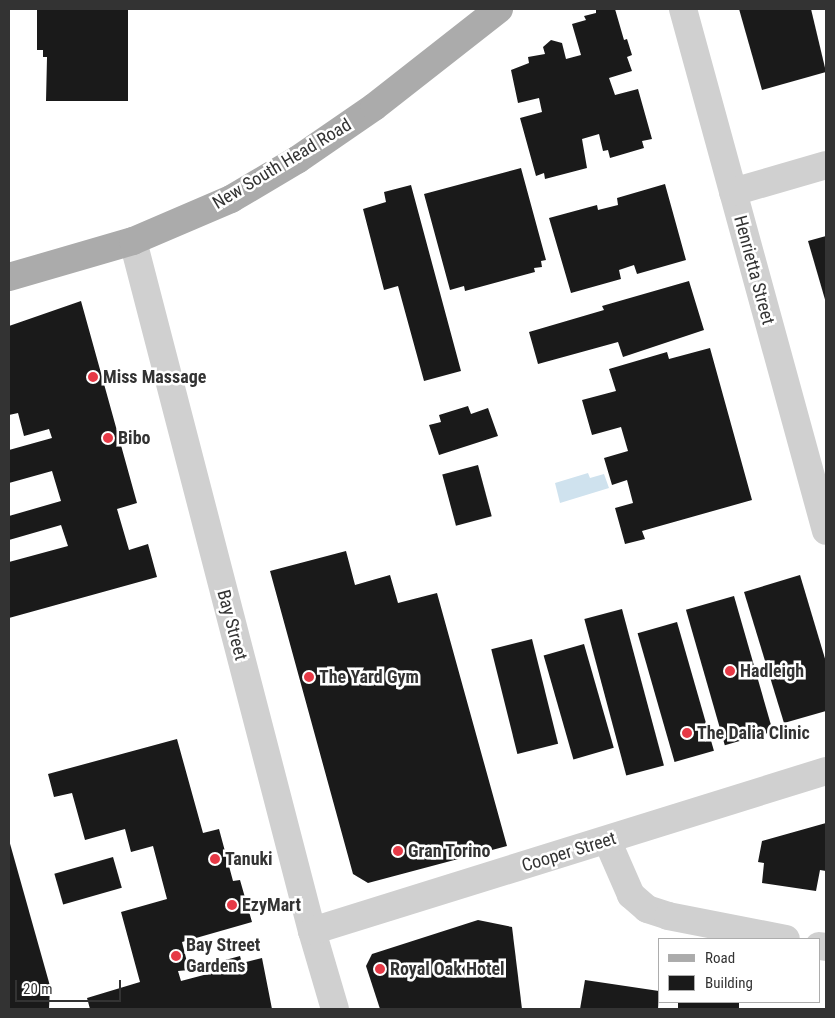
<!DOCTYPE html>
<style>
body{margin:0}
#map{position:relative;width:835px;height:1018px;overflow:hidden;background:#fff;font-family:"Roboto Condensed",sans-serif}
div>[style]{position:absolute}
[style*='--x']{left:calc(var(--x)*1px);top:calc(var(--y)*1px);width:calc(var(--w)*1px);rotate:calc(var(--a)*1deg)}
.water>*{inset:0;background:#cfe2ee}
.building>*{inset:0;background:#1a1a1a;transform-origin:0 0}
.minor>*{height:28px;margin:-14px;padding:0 14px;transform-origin:14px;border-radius:14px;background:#d0d0d0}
.major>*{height:28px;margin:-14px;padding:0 14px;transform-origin:14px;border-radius:14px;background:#ababab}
.dots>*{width:14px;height:14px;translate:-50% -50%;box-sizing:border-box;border:2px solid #fff;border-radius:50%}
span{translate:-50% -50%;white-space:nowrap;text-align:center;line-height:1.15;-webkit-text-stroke:5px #fff;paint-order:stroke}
.street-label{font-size:18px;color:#333}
.poi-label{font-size:18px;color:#333;font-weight:700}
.left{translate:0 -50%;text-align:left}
.frame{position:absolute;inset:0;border:10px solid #333;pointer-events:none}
.legend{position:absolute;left:658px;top:938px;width:162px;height:65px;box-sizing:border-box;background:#fff;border:1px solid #adadad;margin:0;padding:6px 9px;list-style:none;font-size:15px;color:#333}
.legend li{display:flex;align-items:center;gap:10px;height:25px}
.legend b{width:25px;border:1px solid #adadad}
.scale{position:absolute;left:15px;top:980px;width:106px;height:22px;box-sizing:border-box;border:2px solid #333;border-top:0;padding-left:6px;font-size:15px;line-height:18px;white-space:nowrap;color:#333;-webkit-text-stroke:4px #fff;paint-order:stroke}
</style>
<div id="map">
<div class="water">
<i style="clip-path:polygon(588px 473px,590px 478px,604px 474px,609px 488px,560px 503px,555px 483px)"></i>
</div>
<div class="building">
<i style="clip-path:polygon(37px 9px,128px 9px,128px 101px,46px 101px,47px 57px,43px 57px,43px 50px,37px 50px)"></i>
<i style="clip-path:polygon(596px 9px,615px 9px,624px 40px,627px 39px,632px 55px,627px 57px,632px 71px,609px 78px,615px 95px,638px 89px,652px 139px,642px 141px,644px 148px,610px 158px,608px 150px,603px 151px,599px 134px,582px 139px,587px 168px,545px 179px,544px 173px,536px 176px,520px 118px,542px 112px,539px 98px,518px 103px,511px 70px,529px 63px,528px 57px,545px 54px,543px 47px,551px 40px,562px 43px,566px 59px,581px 55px,572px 24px,586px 20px,584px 16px,596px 13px)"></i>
<i style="clip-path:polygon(739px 9px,811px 9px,826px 72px,762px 90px)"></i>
<i style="clip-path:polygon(521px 168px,546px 260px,541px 261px,542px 267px,534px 268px,535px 272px,465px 291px,464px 286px,450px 290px,424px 194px)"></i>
<i style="clip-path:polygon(665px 184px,686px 260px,637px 274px,634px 265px,619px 270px,621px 279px,571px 293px,549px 218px,597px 205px,598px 210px,618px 205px,617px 198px)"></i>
<i style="clip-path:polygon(411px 185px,461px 371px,424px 381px,398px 286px,384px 290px,363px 209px,386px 202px,384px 192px)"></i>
<i style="clip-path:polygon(826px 236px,826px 303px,808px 241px)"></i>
<i style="clip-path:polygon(689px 281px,704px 330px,623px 357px,618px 342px,538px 364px,529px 332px,604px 310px,602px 306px)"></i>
<i style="clip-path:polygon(81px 301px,137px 503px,117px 509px,129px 550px,148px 544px,157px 577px,9px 618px,9px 562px,68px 546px,61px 525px,9px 540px,9px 516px,61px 501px,52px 471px,9px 483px,9px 450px,52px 438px,49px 429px,24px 436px,18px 413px,9px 415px,9px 326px)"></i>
<i style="clip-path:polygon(710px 348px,752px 500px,642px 531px,645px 539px,625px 544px,615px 508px,633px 503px,627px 480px,612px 485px,604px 458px,628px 451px,621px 427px,592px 435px,582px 400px,616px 391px,609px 369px,667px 352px,669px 359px)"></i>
<i style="clip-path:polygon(468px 406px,471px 414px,488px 408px,498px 436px,439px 455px,429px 425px,441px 422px,439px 415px)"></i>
<i style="left:478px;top:465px;width:53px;height:37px;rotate:75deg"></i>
<i style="clip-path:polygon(346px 551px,355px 585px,390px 575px,398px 603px,437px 593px,507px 846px,368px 883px,353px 874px,270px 571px)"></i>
<i style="clip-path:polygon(800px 575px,826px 662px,826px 711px,784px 723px,744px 592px)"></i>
<i style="left:734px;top:596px;width:141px;height:50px;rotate:74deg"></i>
<i style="left:622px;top:609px;width:162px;height:39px;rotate:75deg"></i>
<i style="left:677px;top:622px;width:134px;height:41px;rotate:74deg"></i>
<i style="left:532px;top:639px;width:108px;height:42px;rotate:76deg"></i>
<i style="left:584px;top:644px;width:108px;height:42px;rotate:74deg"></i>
<i style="clip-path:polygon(177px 739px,203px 833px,219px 829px,233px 881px,240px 880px,252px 922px,182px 942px,189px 970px,178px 971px,181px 981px,219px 971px,218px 962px,240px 956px,242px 963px,262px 958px,272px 1009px,90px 1009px,87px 998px,140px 982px,121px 912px,167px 899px,153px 846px,131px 852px,125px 829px,85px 840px,72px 793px,54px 797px,48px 774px)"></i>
<i style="clip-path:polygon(826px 823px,826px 871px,820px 870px,816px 891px,762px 883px,764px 863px,758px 862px,762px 841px)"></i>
<i style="clip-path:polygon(9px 840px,50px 986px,49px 1009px,9px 1008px)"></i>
<i style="left:113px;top:857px;width:32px;height:61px;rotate:74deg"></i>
<i style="clip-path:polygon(478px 920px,512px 927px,522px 1009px,380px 1009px,366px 966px,372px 954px)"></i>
<i style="clip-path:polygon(585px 980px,659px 991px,658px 1009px,580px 1009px)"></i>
<i style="left:678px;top:1002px;width:61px;height:7px"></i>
</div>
<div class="minor">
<i style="--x:683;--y:9;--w:541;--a:74.68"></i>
<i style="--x:733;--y:192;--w:97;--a:-16.2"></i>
<i style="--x:133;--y:241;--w:713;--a:75.46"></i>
<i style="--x:312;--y:931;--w:81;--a:73.6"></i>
<i style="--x:607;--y:840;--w:60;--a:66.4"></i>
<i style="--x:631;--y:895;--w:21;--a:41"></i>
<i style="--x:647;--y:909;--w:22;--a:18"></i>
<i style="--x:668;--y:916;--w:120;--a:11"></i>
<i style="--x:312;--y:931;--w:538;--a:-17.29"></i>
<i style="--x:819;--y:946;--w:7;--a:8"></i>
</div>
<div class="major">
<i style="--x:9;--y:277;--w:129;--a:-16.2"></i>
<i style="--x:133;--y:241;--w:107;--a:-23.2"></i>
<i style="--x:231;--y:199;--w:77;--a:-30.6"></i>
<i style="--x:297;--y:160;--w:93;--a:-34.5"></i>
<i style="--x:374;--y:107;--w:159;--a:-38.1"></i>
</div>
<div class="dots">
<i style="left:93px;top:377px;background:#e63946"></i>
<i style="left:108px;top:438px;background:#e63946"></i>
<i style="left:730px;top:671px;background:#e63946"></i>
<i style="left:309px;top:677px;background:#e63946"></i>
<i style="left:687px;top:733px;background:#e63946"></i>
<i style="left:398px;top:851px;background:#e63946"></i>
<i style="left:215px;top:859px;background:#e63946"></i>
<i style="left:232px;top:905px;background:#e63946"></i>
<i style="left:176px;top:956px;background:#e63946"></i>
<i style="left:380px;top:969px;background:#e63946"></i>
</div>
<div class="street-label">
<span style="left:282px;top:164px;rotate:-31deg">New South Head Road</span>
<span style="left:754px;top:270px;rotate:75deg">Henrietta Street</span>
<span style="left:232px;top:625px;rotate:75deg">Bay Street</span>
<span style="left:569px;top:852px;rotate:-17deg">Cooper Street</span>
</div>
<div class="poi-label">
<span class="left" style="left:103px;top:377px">Miss Massage</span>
<span class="left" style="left:118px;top:438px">Bibo</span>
<span class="left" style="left:740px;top:671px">Hadleigh</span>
<span class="left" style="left:319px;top:677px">The Yard Gym</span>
<span class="left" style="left:697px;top:733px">The Dalia Clinic</span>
<span class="left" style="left:408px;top:851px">Gran Torino</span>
<span class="left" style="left:225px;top:859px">Tanuki</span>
<span class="left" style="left:242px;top:905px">EzyMart</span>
<span class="left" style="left:186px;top:956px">Bay Street<br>Gardens</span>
<span class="left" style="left:390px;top:969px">Royal Oak Hotel</span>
</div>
<div class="frame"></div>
<ul class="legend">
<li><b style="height:6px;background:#ababab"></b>Road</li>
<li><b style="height:14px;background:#1a1a1a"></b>Building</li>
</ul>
<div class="scale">20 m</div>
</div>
